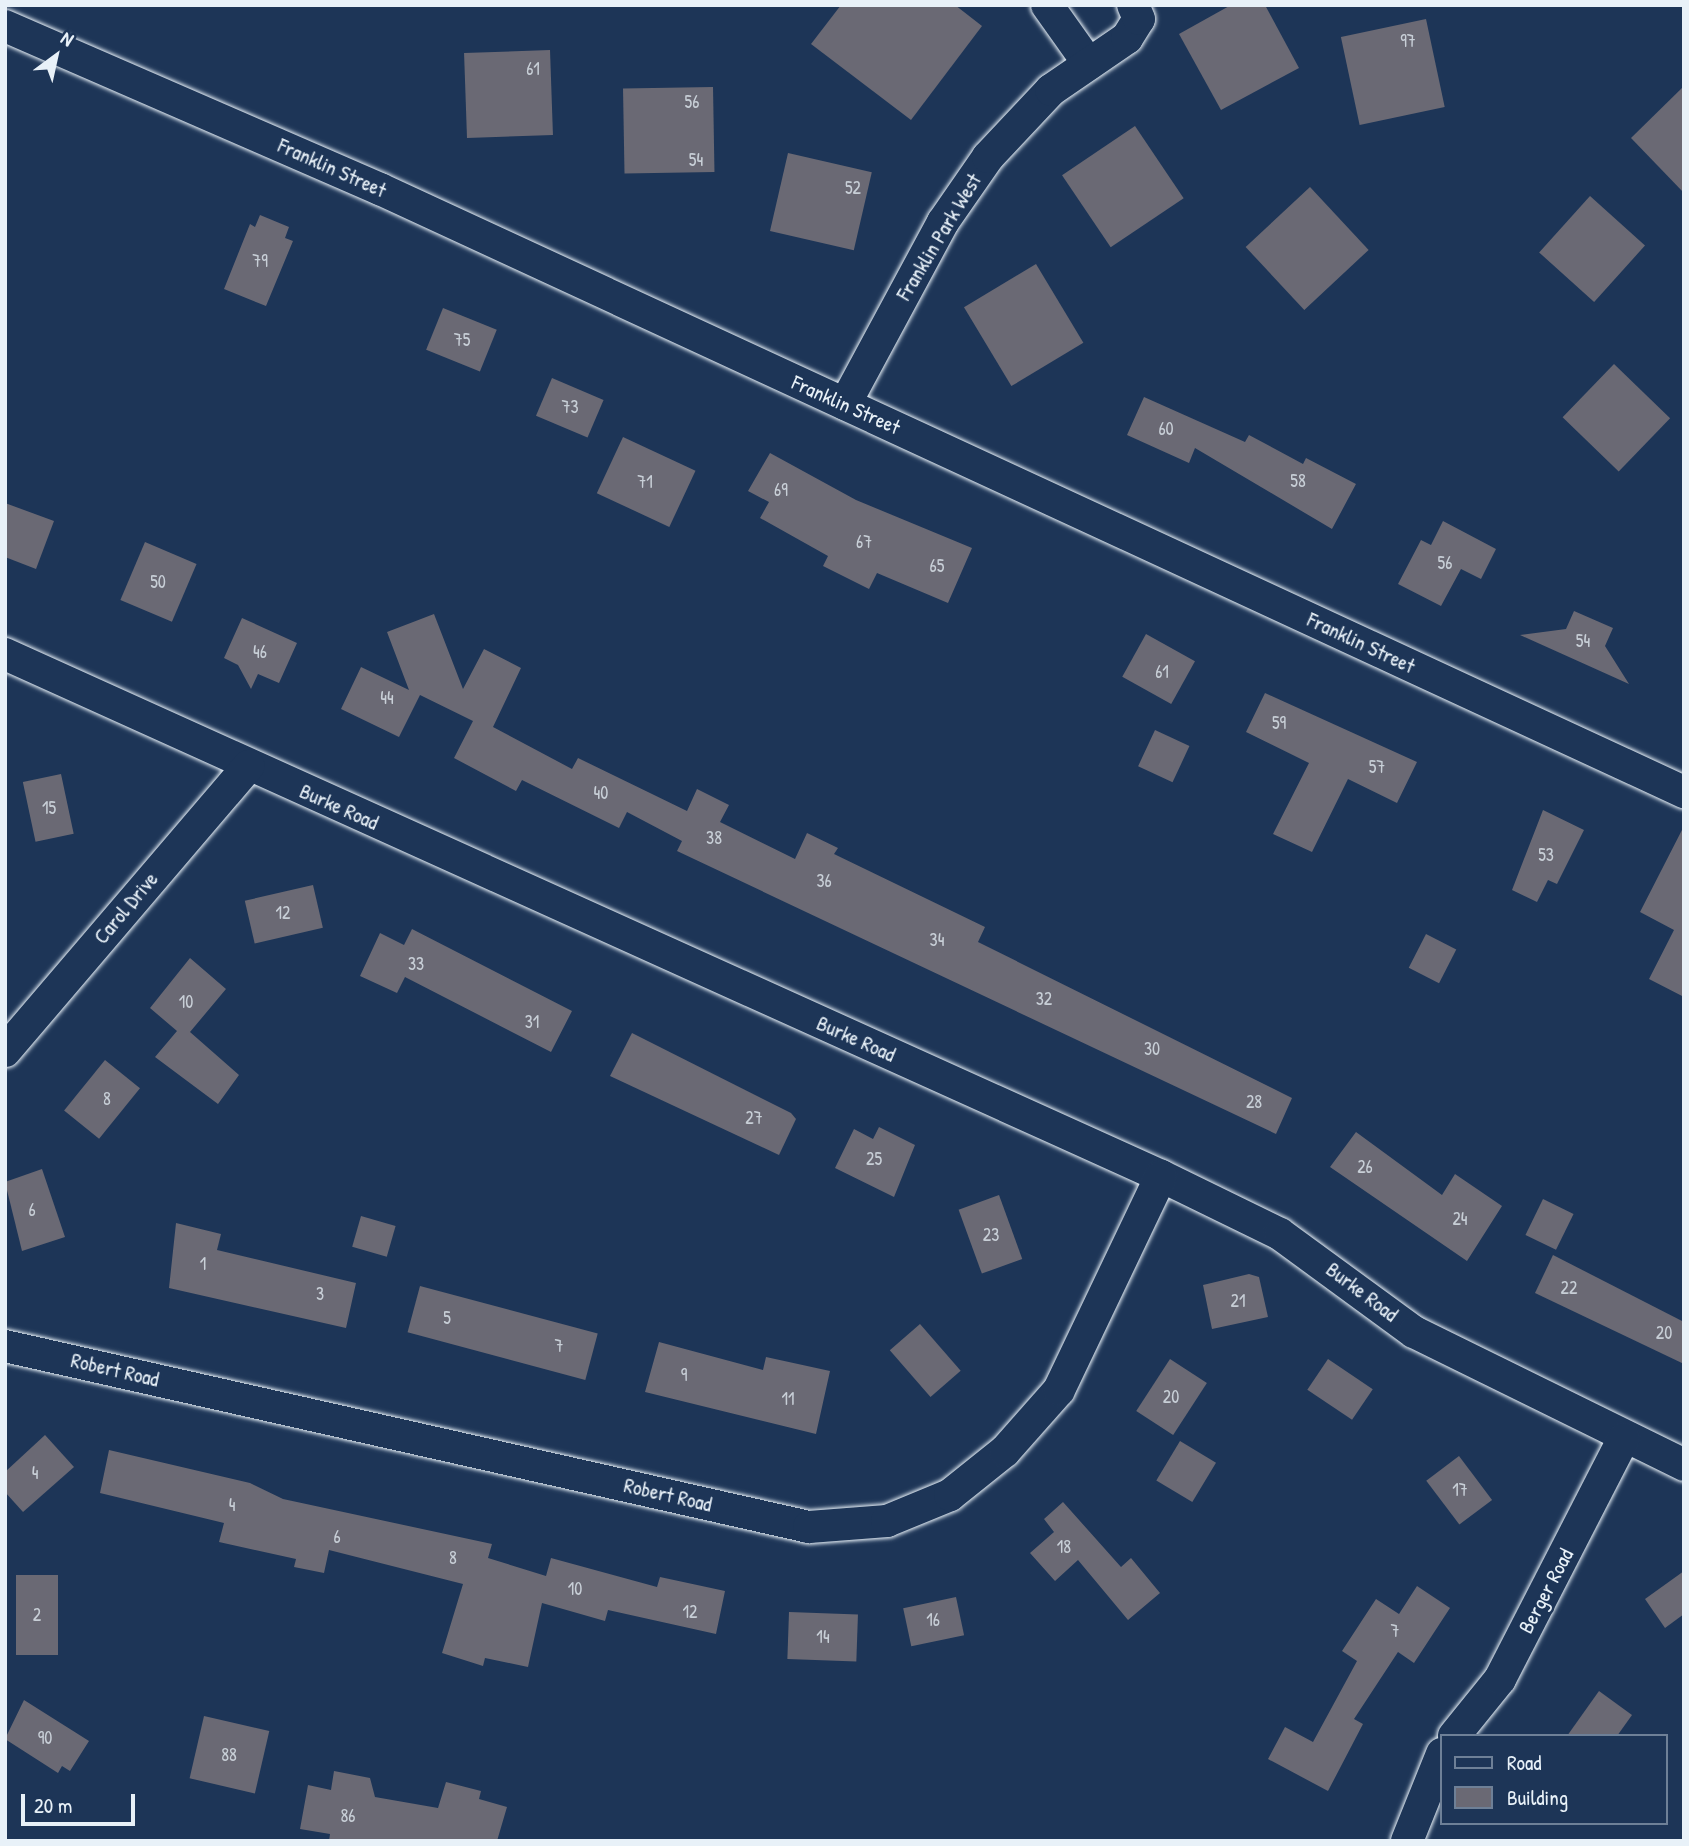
<!DOCTYPE html>
<style>
body{margin:0}
#map{position:relative;width:1689px;height:1846px;overflow:hidden;background:#1d3557;font-family:"Patrick Hand",sans-serif}
div>[style]{position:absolute}
[style*='--x']{left:calc(var(--x)*1px);top:calc(var(--y)*1px);width:calc(var(--w)*1px);rotate:calc(var(--a)*1deg)}
.building>*{inset:0;background:#6a6974;transform-origin:0 0}
.roads{filter:drop-shadow(0 0 2px #e8f1f8) drop-shadow(0 0 2px #e8f1f8)}
.minor>*{height:32px;margin:-16px;padding:0 16px;transform-origin:16px;border-radius:16px;background:#1d3557}
span{translate:-50% -50%;white-space:nowrap;text-align:center;line-height:1.15;-webkit-text-stroke:5px #1d3557;paint-order:stroke}
.number-label{font-size:18px;color:#c8cfd7}
.number-label span{-webkit-text-stroke-width:0}
.street-label{font-size:21px;color:#e8f1f8}
.frame{position:absolute;inset:0;border:7px solid #e8f1f8;pointer-events:none}
.legend{position:absolute;left:1440px;top:1734px;width:228px;height:91px;box-sizing:border-box;background:#1d3557;border:2px solid #6e8097;margin:0;padding:9px 12px;list-style:none;font-size:21px;color:#e8f1f8}
.legend li{display:flex;align-items:center;gap:14px;height:35px}
.legend b{width:35px;border:2px solid #6e8097}
.north{position:absolute;left:21px;top:21px;width:70px;height:70px;-webkit-text-stroke:5px #1d3557;paint-order:stroke;rotate:33deg;font-size:19px;font-weight:700;line-height:28px;text-align:center;color:#e8f1f8}
.north::after{content:'';display:block;margin:auto;width:24px;height:32px;background:#e8f1f8;clip-path:polygon(50% 0,100% 100%,50% 72%,0 100%)}
.scale{position:absolute;left:21px;top:1794px;width:114px;height:32px;box-sizing:border-box;border:4px solid #e8f1f8;border-top:0;padding-left:9px;font-size:21px;line-height:24px;white-space:nowrap;color:#e8f1f8;-webkit-text-stroke:5px #1d3557;paint-order:stroke}
</style>
<div id="map">
<div class="building">
<i style="clip-path:polygon(841px 5px,955px 5px,982px 26px,911px 120px,811px 44px)"></i>
<i style="clip-path:polygon(1231px 5px,1265px 5px,1299px 68px,1221px 110px,1179px 34px)"></i>
<i style="left:1426px;top:19px;width:90px;height:87px;rotate:78deg"></i>
<i style="left:550px;top:50px;width:85px;height:86px;rotate:88deg"></i>
<i style="clip-path:polygon(1684px 86px,1684px 193px,1631px 138px)"></i>
<i style="left:713px;top:87px;width:85px;height:90px;rotate:89deg"></i>
<i style="left:1135px;top:126px;width:87px;height:88px;rotate:56deg"></i>
<i style="left:788px;top:153px;width:86px;height:80px;rotate:13deg"></i>
<i style="left:1310px;top:187px;width:86px;height:88px;rotate:47deg"></i>
<i style="left:1590px;top:196px;width:74px;height:76px;rotate:42deg"></i>
<i style="clip-path:polygon(260px 215px,289px 227px,285px 238px,293px 241px,266px 306px,224px 289px,250px 224px,255px 227px)"></i>
<i style="left:1036px;top:264px;width:92px;height:84px;rotate:59deg"></i>
<i style="left:443px;top:308px;width:58px;height:45px;rotate:22deg"></i>
<i style="left:1614px;top:364px;width:78px;height:74px;rotate:44deg"></i>
<i style="left:552px;top:378px;width:56px;height:41px;rotate:23deg"></i>
<i style="clip-path:polygon(1144px 397px,1245px 442px,1249px 435px,1303px 464px,1306px 458px,1356px 484px,1332px 529px,1195px 448px,1189px 463px,1127px 435px)"></i>
<i style="left:623px;top:437px;width:80px;height:62px;rotate:25deg"></i>
<i style="clip-path:polygon(770px 453px,856px 500px,972px 548px,948px 603px,877px 573px,869px 589px,823px 566px,828px 556px,760px 518px,769px 502px,748px 491px)"></i>
<i style="clip-path:polygon(5px 503px,54px 521px,36px 569px,5px 557px)"></i>
<i style="clip-path:polygon(1443px 521px,1496px 549px,1481px 579px,1461px 569px,1441px 606px,1398px 584px,1421px 540px,1431px 545px)"></i>
<i style="left:145px;top:542px;width:56px;height:63px;rotate:23deg"></i>
<i style="clip-path:polygon(1574px 611px,1613px 628px,1605px 646px,1629px 684px,1520px 635px,1566px 629px)"></i>
<i style="clip-path:polygon(434px 614px,463px 689px,484px 649px,521px 668px,493px 727px,572px 769px,578px 758px,687px 811px,697px 789px,729px 805px,720px 822px,795px 859px,807px 833px,838px 848px,834px 854px,985px 927px,978px 942px,1292px 1098px,1276px 1134px,677px 851px,682px 841px,627px 812px,619px 828px,522px 780px,516px 791px,454px 758px,473px 721px,420px 695px,399px 737px,341px 709px,361px 667px,409px 690px,387px 632px)"></i>
<i style="clip-path:polygon(242px 618px,297px 643px,279px 683px,258px 674px,251px 689px,238px 665px,224px 658px)"></i>
<i style="left:1146px;top:634px;width:56px;height:49px;rotate:29deg"></i>
<i style="clip-path:polygon(1265px 693px,1417px 762px,1397px 803px,1348px 779px,1312px 852px,1273px 834px,1309px 763px,1246px 732px)"></i>
<i style="left:1155px;top:730px;width:38px;height:40px;rotate:25deg"></i>
<i style="left:61px;top:774px;width:61px;height:39px;rotate:78deg"></i>
<i style="clip-path:polygon(1543px 810px,1584px 830px,1557px 884px,1548px 880px,1537px 902px,1512px 890px)"></i>
<i style="clip-path:polygon(1684px 826px,1684px 997px,1649px 979px,1674px 930px,1640px 912px)"></i>
<i style="left:313px;top:885px;width:44px;height:70px;rotate:77deg"></i>
<i style="clip-path:polygon(412px 929px,572px 1011px,551px 1052px,405px 977px,397px 993px,360px 976px,380px 933px,404px 945px)"></i>
<i style="left:1426px;top:934px;width:34px;height:38px;rotate:27deg"></i>
<i style="clip-path:polygon(190px 958px,226px 989px,190px 1032px,239px 1075px,218px 1104px,155px 1057px,177px 1031px,150px 1008px)"></i>
<i style="clip-path:polygon(632px 1033px,791px 1113px,796px 1119px,779px 1155px,610px 1076px)"></i>
<i style="left:105px;top:1060px;width:45px;height:65px;rotate:39deg"></i>
<i style="clip-path:polygon(879px 1127px,915px 1145px,894px 1197px,835px 1168px,854px 1129px,873px 1139px)"></i>
<i style="clip-path:polygon(1356px 1132px,1442px 1195px,1455px 1174px,1502px 1206px,1467px 1261px,1330px 1167px)"></i>
<i style="clip-path:polygon(42px 1169px,65px 1237px,22px 1251px,5px 1182px)"></i>
<i style="left:999px;top:1195px;width:68px;height:43px;rotate:70deg"></i>
<i style="left:1543px;top:1199px;width:34px;height:40px;rotate:26deg"></i>
<i style="left:361px;top:1216px;width:36px;height:32px;rotate:16deg"></i>
<i style="clip-path:polygon(176px 1223px,221px 1234px,217px 1250px,356px 1283px,346px 1328px,169px 1288px)"></i>
<i style="clip-path:polygon(1553px 1255px,1684px 1322px,1684px 1364px,1535px 1293px)"></i>
<i style="clip-path:polygon(1249px 1274px,1259px 1277px,1268px 1317px,1212px 1329px,1203px 1285px)"></i>
<i style="left:420px;top:1286px;width:184px;height:48px;rotate:15deg"></i>
<i style="left:920px;top:1324px;width:62px;height:40px;rotate:49deg"></i>
<i style="clip-path:polygon(659px 1342px,763px 1370px,766px 1357px,830px 1371px,816px 1434px,645px 1392px)"></i>
<i style="left:1170px;top:1359px;width:44px;height:62px;rotate:33deg"></i>
<i style="left:1328px;top:1359px;width:54px;height:37px;rotate:34deg"></i>
<i style="clip-path:polygon(45px 1435px,74px 1467px,23px 1512px,5px 1492px,5px 1472px)"></i>
<i style="left:1180px;top:1441px;width:42px;height:46px;rotate:31deg"></i>
<i style="clip-path:polygon(109px 1450px,250px 1483px,283px 1499px,492px 1544px,488px 1558px,546px 1576px,551px 1558px,657px 1587px,660px 1577px,725px 1591px,716px 1634px,608px 1610px,605px 1621px,542px 1603px,528px 1667px,485px 1658px,483px 1666px,442px 1653px,463px 1584px,329px 1550px,324px 1573px,294px 1567px,296px 1559px,219px 1542px,224px 1523px,100px 1493px)"></i>
<i style="left:1459px;top:1456px;width:55px;height:41px;rotate:53deg"></i>
<i style="clip-path:polygon(1063px 1502px,1121px 1567px,1131px 1558px,1160px 1593px,1128px 1620px,1078px 1560px,1055px 1581px,1030px 1553px,1054px 1532px,1044px 1519px)"></i>
<i style="clip-path:polygon(1684px 1571px,1684px 1614px,1665px 1628px,1645px 1599px)"></i>
<i style="left:16px;top:1575px;width:42px;height:80px"></i>
<i style="clip-path:polygon(1417px 1586px,1450px 1608px,1414px 1663px,1398px 1652px,1354px 1719px,1363px 1724px,1328px 1791px,1268px 1759px,1285px 1727px,1313px 1742px,1357px 1661px,1342px 1651px,1376px 1599px,1399px 1614px)"></i>
<i style="left:956px;top:1597px;width:39px;height:54px;rotate:78deg"></i>
<i style="left:789px;top:1612px;width:69px;height:47px;rotate:2deg"></i>
<i style="clip-path:polygon(1599px 1691px,1632px 1715px,1617px 1736px,1567px 1736px)"></i>
<i style="clip-path:polygon(24px 1700px,89px 1741px,70px 1771px,62px 1766px,58px 1773px,5px 1739px)"></i>
<i style="left:204px;top:1716px;width:67px;height:64px;rotate:13deg"></i>
<i style="clip-path:polygon(334px 1771px,370px 1778px,375px 1797px,438px 1808px,446px 1782px,481px 1791px,479px 1799px,507px 1807px,497px 1841px,329px 1841px,330px 1834px,300px 1829px,308px 1785px,331px 1790px)"></i>
</div>
<div class="roads">
<div class="minor">
<i style="--x:1047;--y:5;--w:72;--a:54.6"></i>
<i style="--x:5;--y:26;--w:409;--a:23.5"></i>
<i style="--x:380;--y:189;--w:1437;--a:24.82"></i>
<i style="--x:845;--y:404;--w:207;--a:-61.7"></i>
<i style="--x:943;--y:222;--w:79;--a:-55.3"></i>
<i style="--x:988;--y:157;--w:92;--a:-46.8"></i>
<i style="--x:1051;--y:90;--w:92;--a:-34.4"></i>
<i style="--x:1127;--y:38;--w:22;--a:-58"></i>
<i style="--x:1139;--y:19;--w:15;--a:-113"></i>
<i style="--x:5;--y:654;--w:1268;--a:24.3"></i>
<i style="--x:1161;--y:1176;--w:132;--a:26"></i>
<i style="--x:1280;--y:1234;--w:166;--a:36.2"></i>
<i style="--x:1414;--y:1332;--w:301;--a:26.2"></i>
<i style="--x:5;--y:1051;--w:375;--a:-49.5"></i>
<i style="--x:5;--y:1346;--w:824;--a:12.69"></i>
<i style="--x:809;--y:1527;--w:78;--a:-4.4"></i>
<i style="--x:887;--y:1521;--w:68;--a:-22.4"></i>
<i style="--x:950;--y:1495;--w:70;--a:-38.7"></i>
<i style="--x:1005;--y:1451;--w:81;--a:-48.5"></i>
<i style="--x:1059;--y:1390;--w:237;--a:-64.5"></i>
<i style="--x:1454;--y:1736;--w:73;--a:-51.1"></i>
<i style="--x:1500;--y:1679;--w:271;--a:-62.8"></i>
<i style="--x:1407;--y:1841;--w:94;--a:-68.1"></i>
</div>
</div>
<div class="number-label">
<span style="left:1408px;top:41px">97</span>
<span style="left:533px;top:69px">61</span>
<span style="left:692px;top:102px">56</span>
<span style="left:696px;top:160px">54</span>
<span style="left:853px;top:188px">52</span>
<span style="left:260px;top:261px">79</span>
<span style="left:462px;top:340px">75</span>
<span style="left:570px;top:407px">73</span>
<span style="left:1166px;top:429px">60</span>
<span style="left:1298px;top:481px">58</span>
<span style="left:645px;top:482px">71</span>
<span style="left:781px;top:490px">69</span>
<span style="left:864px;top:542px">67</span>
<span style="left:1445px;top:563px">56</span>
<span style="left:937px;top:566px">65</span>
<span style="left:158px;top:582px">50</span>
<span style="left:1583px;top:641px">54</span>
<span style="left:260px;top:652px">46</span>
<span style="left:1162px;top:672px">61</span>
<span style="left:387px;top:698px">44</span>
<span style="left:1279px;top:723px">59</span>
<span style="left:1377px;top:767px">57</span>
<span style="left:601px;top:793px">40</span>
<span style="left:49px;top:808px">15</span>
<span style="left:714px;top:838px">38</span>
<span style="left:1546px;top:855px">53</span>
<span style="left:824px;top:881px">36</span>
<span style="left:283px;top:913px">12</span>
<span style="left:937px;top:940px">34</span>
<span style="left:416px;top:964px">33</span>
<span style="left:1044px;top:999px">32</span>
<span style="left:186px;top:1002px">10</span>
<span style="left:532px;top:1022px">31</span>
<span style="left:1152px;top:1049px">30</span>
<span style="left:107px;top:1099px">8</span>
<span style="left:1254px;top:1102px">28</span>
<span style="left:754px;top:1118px">27</span>
<span style="left:874px;top:1159px">25</span>
<span style="left:1365px;top:1167px">26</span>
<span style="left:32px;top:1210px">6</span>
<span style="left:1460px;top:1219px">24</span>
<span style="left:991px;top:1235px">23</span>
<span style="left:203px;top:1264px">1</span>
<span style="left:1569px;top:1288px">22</span>
<span style="left:320px;top:1294px">3</span>
<span style="left:1238px;top:1301px">21</span>
<span style="left:447px;top:1318px">5</span>
<span style="left:1664px;top:1333px">20</span>
<span style="left:559px;top:1346px">7</span>
<span style="left:684px;top:1375px">9</span>
<span style="left:1171px;top:1397px">20</span>
<span style="left:788px;top:1399px">11</span>
<span style="left:35px;top:1473px">4</span>
<span style="left:1460px;top:1490px">17</span>
<span style="left:232px;top:1505px">4</span>
<span style="left:337px;top:1537px">6</span>
<span style="left:1064px;top:1547px">18</span>
<span style="left:453px;top:1558px">8</span>
<span style="left:575px;top:1589px">10</span>
<span style="left:690px;top:1612px">12</span>
<span style="left:37px;top:1615px">2</span>
<span style="left:933px;top:1620px">16</span>
<span style="left:1395px;top:1631px">7</span>
<span style="left:823px;top:1637px">14</span>
<span style="left:45px;top:1738px">90</span>
<span style="left:229px;top:1755px">88</span>
<span style="left:348px;top:1816px">86</span>
</div>
<div class="street-label">
<span style="left:332px;top:168px;rotate:24deg">Franklin Street</span>
<span style="left:939px;top:237px;rotate:-59deg">Franklin Park West</span>
<span style="left:846px;top:405px;rotate:24deg">Franklin Street</span>
<span style="left:1361px;top:643px;rotate:25deg">Franklin Street</span>
<span style="left:339px;top:807px;rotate:24deg">Burke Road</span>
<span style="left:126px;top:908px;rotate:-50deg">Carol Drive</span>
<span style="left:856px;top:1039px;rotate:24deg">Burke Road</span>
<span style="left:1362px;top:1292px;rotate:37deg">Burke Road</span>
<span style="left:115px;top:1370px;rotate:13deg">Robert Road</span>
<span style="left:668px;top:1495px;rotate:13deg">Robert Road</span>
<span style="left:1546px;top:1591px;rotate:-62deg">Berger Road</span>
</div>
<div class="frame"></div>
<ul class="legend">
<li><b style="height:9px;background:#1d3557"></b>Road</li>
<li><b style="height:19px;background:#6a6974"></b>Building</li>
</ul>
<div class="north">N</div>
<div class="scale">20 m</div>
</div>
